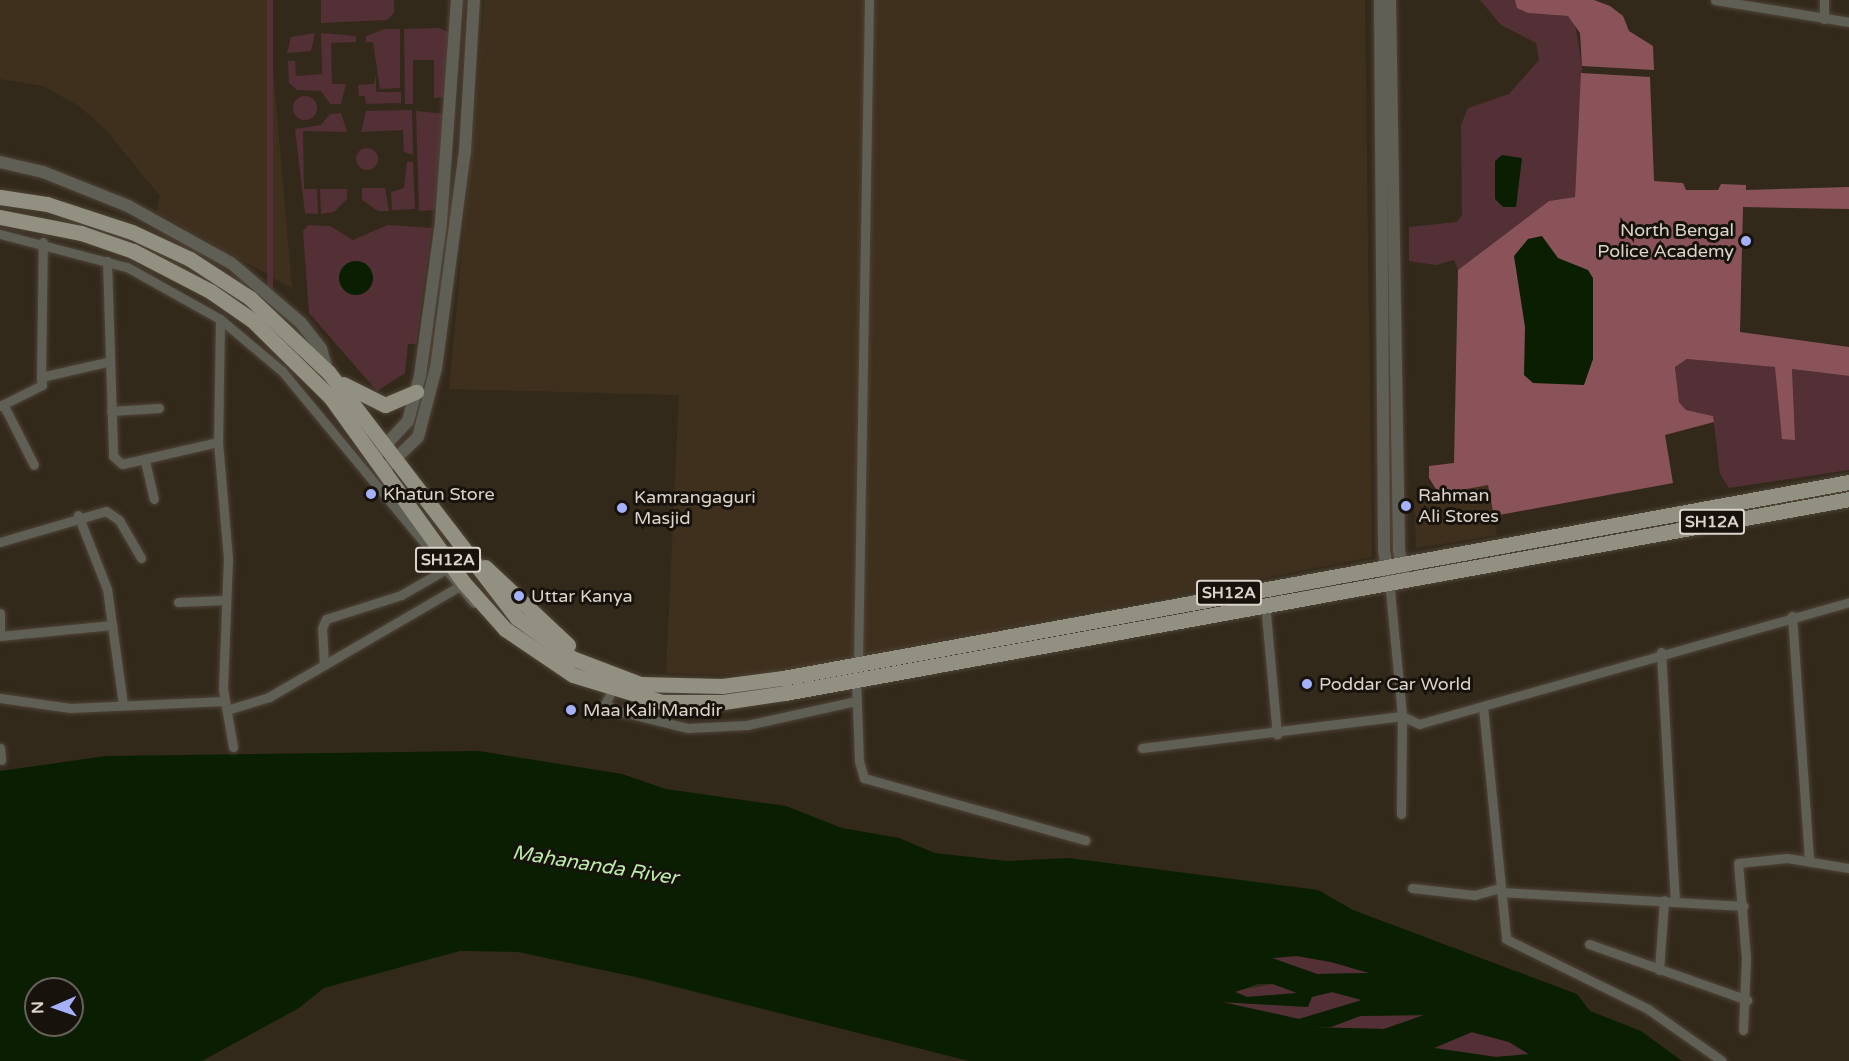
<!DOCTYPE html>
<style>
body{margin:0}
#map{position:relative;width:1849px;height:1061px;overflow:hidden;background:#33291b;font-family:"Varela Round",sans-serif}
div>[style]{position:absolute}
[style*='--x']{left:calc(var(--x)*1px);top:calc(var(--y)*1px);width:calc(var(--w)*1px);rotate:calc(var(--a)*1deg)}
.built>*{inset:0;background:#3f301e}
.green>*{inset:0;background:#533035;transform-origin:0 0}
.round{border-radius:50%}
.forest>*{inset:0;background:#8a535a}
.water>*{inset:0;background:#0a1f02}
.roads{filter:drop-shadow(0 0 2px #4e4437) drop-shadow(0 0 2px #4e4437)}
.minor>*{height:9px;margin:-4.5px;padding:0 4.5px;transform-origin:4.5px;border-radius:4.5px;background:#5f5f56}
.tertiary>*{height:12px;margin:-6px;padding:0 6px;transform-origin:6px;border-radius:6px;background:#5f5f56}
.primary>*{height:15px;margin:-7.5px;padding:0 7.5px;transform-origin:7.5px;border-radius:7.5px;background:#929181}
.dots>*{width:16px;height:16px;translate:-50% -50%;box-sizing:border-box;border:3px solid #17130c;border-radius:50%}
span{translate:-50% -50%;white-space:nowrap;text-align:center;line-height:1.15;-webkit-text-stroke:6px #17130c;paint-order:stroke}
.shield-label span{padding:2px 4px;background:#17130c;border:2px solid;border-radius:4px;-webkit-text-stroke-width:0}
.shield-label{font-size:16px;color:#dbd4cc;font-weight:700}
.poi-label{font-size:18px;color:#dbd4cc}
.right{translate:-100% -50%;text-align:right}
.left{translate:0 -50%;text-align:left}
.water-label{font-size:20px;color:#bbeca7;font-style:italic}
.north{position:absolute;left:24px;top:977px;width:60px;height:60px;box-sizing:border-box;background:#17130c;border:2px solid #656059;border-radius:50%;rotate:268deg;font-size:16px;font-weight:700;line-height:24px;text-align:center;color:#dbd4cc}
.north::after{content:'';display:block;margin:auto;width:21px;height:27px;background:#a6b1fc;clip-path:polygon(50% 0,100% 100%,50% 72%,0 100%)}
</style>
<div id="map">
<div class="built">
<i style="clip-path:polygon(0 0,267px 0,292px 288px,156px 212px,160px 196px,106px 130px,79px 106px,43px 86px,0 79px)"></i>
<i style="clip-path:polygon(485px 0,1365px 0,1372px 557px,758px 676px,666px 673px,679px 395px,449px 389px)"></i>
<i style="clip-path:polygon(1488px 484px,1497px 535px,1416px 548px,1414px 500px)"></i>
</div>
<div class="green">
<i style="left:267px;top:0;width:6px;height:294px"></i>
<i style="clip-path:polygon(321px 0,394px 0,394px 13px,387px 20px,321px 23px)"></i>
<i style="clip-path:polygon(1480px 0,1515px 0,1528px 13px,1568px 16px,1575px 23px,1582px 66px,1575px 197px,1549px 201px,1458px 270px,1454px 260px,1436px 265px,1409px 261px,1409px 227px,1457px 222px,1462px 215px,1461px 125px,1468px 108px,1509px 94px,1539px 60px,1536px 43px,1501px 25px)"></i>
<i style="clip-path:polygon(439px 28px,448px 32px,445px 97px,434px 98px,434px 60px,413px 60px,413px 104px,405px 104px,404px 29px)"></i>
<i style="clip-path:polygon(385px 29px,400px 29px,400px 88px,380px 89px,373px 42px,366px 42px,366px 36px)"></i>
<i style="clip-path:polygon(315px 33px,311px 51px,287px 53px,291px 37px)"></i>
<i style="clip-path:polygon(321px 33px,356px 36px,356px 42px,331px 43px,332px 84px,346px 84px,341px 104px,330px 104px,321px 91px,297px 90px,289px 83px,288px 61px,295px 61px,296px 76px,322px 74px)"></i>
<i style="clip-path:polygon(376px 75px,376px 92px,401px 92px,401px 103px,366px 104px,365px 96px,359px 96px,358px 85px,374px 84px)"></i>
<i class="round" style="left:293px;top:96px;width:24px;height:24px"></i>
<i style="clip-path:polygon(412px 110px,413px 155px,404px 152px,403px 130px,361px 132px,366px 111px)"></i>
<i style="clip-path:polygon(416px 111px,445px 114px,436px 210px,419px 211px)"></i>
<i style="clip-path:polygon(341px 113px,347px 132px,303px 131px,304px 189px,317px 189px,318px 214px,305px 213px,295px 129px,321px 125px,330px 114px)"></i>
<i class="round" style="left:356px;top:148px;width:22px;height:22px"></i>
<i style="clip-path:polygon(407px 162px,413px 162px,415px 209px,392px 210px,391px 192px,404px 188px)"></i>
<i style="clip-path:polygon(362px 188px,385px 188px,389px 211px,378px 211px,362px 200px)"></i>
<i style="clip-path:polygon(320px 189px,347px 189px,347px 199px,334px 212px,321px 214px)"></i>
<i style="clip-path:polygon(308px 225px,330px 226px,353px 240px,388px 225px,432px 228px,416px 344px,408px 344px,405px 373px,377px 391px,309px 313px,303px 231px)"></i>
<i style="clip-path:polygon(1687px 359px,1775px 367px,1794px 440px,1792px 369px,1849px 376px,1849px 470px,1729px 488px,1720px 474px,1713px 416px,1686px 410px,1679px 402px,1675px 367px)"></i>
<i style="clip-path:polygon(1297px 956px,1331px 962px,1369px 973px,1317px 974px,1272px 958px)"></i>
<i style="clip-path:polygon(1273px 984px,1297px 993px,1247px 997px,1234px 991px)"></i>
<i style="clip-path:polygon(1332px 992px,1362px 1000px,1299px 1019px,1222px 1002px,1308px 1007px,1311px 997px)"></i>
<i style="clip-path:polygon(1425px 1015px,1384px 1029px,1310px 1028px,1331px 1027px,1360px 1016px)"></i>
<i style="clip-path:polygon(1471px 1032px,1509px 1042px,1530px 1055px,1496px 1057px,1434px 1048px)"></i>
</div>
<div class="forest">
<i style="clip-path:polygon(1515px 0,1594px 0,1610px 6px,1623px 16px,1629px 31px,1653px 46px,1654px 70px,1582px 66px,1580px 33px,1568px 16px,1528px 13px,1517px 8px)"></i>
<i style="clip-path:polygon(1581px 73px,1650px 77px,1654px 181px,1683px 183px,1686px 190px,1718px 190px,1721px 184px,1746px 185px,1746px 190px,1849px 187px,1849px 209px,1743px 207px,1740px 332px,1849px 347px,1849px 376px,1792px 369px,1795px 440px,1782px 439px,1775px 367px,1687px 359px,1675px 367px,1679px 402px,1686px 410px,1713px 416px,1714px 422px,1665px 435px,1673px 483px,1494px 516px,1488px 485px,1439px 494px,1429px 478px,1429px 466px,1454px 463px,1458px 270px,1549px 201px,1575px 197px)"></i>
</div>
<div class="water">
<i style="clip-path:polygon(1502px 155px,1522px 158px,1516px 207px,1503px 207px,1495px 199px,1495px 161px)"></i>
<i style="clip-path:polygon(1542px 236px,1558px 258px,1588px 270px,1593px 278px,1593px 359px,1584px 385px,1533px 383px,1524px 375px,1525px 327px,1514px 256px,1528px 239px)"></i>
<i class="round" style="left:339px;top:261px;width:34px;height:34px"></i>
<i style="clip-path:polygon(evenodd,479px 751px,622px 774px,666px 789px,786px 806px,842px 828px,899px 838px,935px 853px,1007px 861px,1069px 858px,1318px 890px,1353px 910px,1577px 994px,1590px 1011px,1641px 1031px,1682px 1061px,969px 1061px,640px 978px,518px 952px,460px 951px,324px 988px,299px 1008px,202px 1061px,0 1061px,0 771px,106px 756px,479px 751px,1297px 956px,1331px 962px,1369px 973px,1317px 974px,1272px 958px,1297px 956px,479px 751px,1258px 984px,1273px 984px,1297px 993px,1247px 997px,1235px 992px,1258px 984px,479px 751px,36px 989px,72px 989px,72px 1025px,36px 1025px,36px 989px,479px 751px,1332px 992px,1362px 1000px,1299px 1019px,1222px 1002px,1308px 1007px,1312px 997px,1332px 992px,479px 751px,1424px 1015px,1384px 1029px,1310px 1027px,1331px 1027px,1360px 1016px,1424px 1015px,479px 751px,1472px 1032px,1509px 1042px,1529px 1054px,1496px 1057px,1434px 1048px,1472px 1032px)"></i>
</div>
<div class="roads">
<div class="minor">
<i style="--x:1715;--y:0;--w:136;--a:9.3"></i>
<i style="--x:1824;--y:0;--w:19;--a:90"></i>
<i style="--x:0;--y:234;--w:131;--a:14.6"></i>
<i style="--x:127;--y:267;--w:107;--a:29.2"></i>
<i style="--x:220;--y:319;--w:81;--a:40"></i>
<i style="--x:282;--y:371;--w:301;--a:50.4"></i>
<i style="--x:107;--y:261;--w:195;--a:88.2"></i>
<i style="--x:113;--y:456;--w:12;--a:42"></i>
<i style="--x:122;--y:464;--w:98;--a:-12.9"></i>
<i style="--x:220;--y:319;--w:123;--a:90.9"></i>
<i style="--x:218;--y:442;--w:116;--a:85.1"></i>
<i style="--x:228;--y:558;--w:131;--a:92.2"></i>
<i style="--x:223;--y:689;--w:59;--a:80.2"></i>
<i style="--x:41;--y:377;--w:135;--a:-89.2"></i>
<i style="--x:3;--y:404;--w:68;--a:63.1"></i>
<i style="--x:0;--y:406;--w:47;--a:-26.6"></i>
<i style="--x:42;--y:385;--w:8;--a:-97"></i>
<i style="--x:41;--y:377;--w:68;--a:-12.8"></i>
<i style="--x:111;--y:411;--w:48;--a:-3.6"></i>
<i style="--x:145;--y:461;--w:39;--a:77"></i>
<i style="--x:78;--y:515;--w:79;--a:68.6"></i>
<i style="--x:107;--y:589;--w:116;--a:82.1"></i>
<i style="--x:0;--y:542;--w:110;--a:-16.3"></i>
<i style="--x:106;--y:511;--w:16;--a:35"></i>
<i style="--x:119;--y:520;--w:44;--a:59.9"></i>
<i style="--x:1389;--y:580;--w:137;--a:84.5"></i>
<i style="--x:1402;--y:716;--w:19;--a:25"></i>
<i style="--x:1419;--y:724;--w:447;--a:-15.8"></i>
<i style="--x:178;--y:602;--w:47;--a:-2.4"></i>
<i style="--x:1265;--y:603;--w:132;--a:84.8"></i>
<i style="--x:0;--y:613;--w:19;--a:90"></i>
<i style="--x:1792;--y:616;--w:244;--a:86"></i>
<i style="--x:0;--y:636;--w:113;--a:-5.6"></i>
<i style="--x:1661;--y:652;--w:249;--a:86.8"></i>
<i style="--x:858;--y:663;--w:663;--a:-89.05"></i>
<i style="--x:324;--y:665;--w:37;--a:-93"></i>
<i style="--x:322;--y:628;--w:10;--a:-66"></i>
<i style="--x:326;--y:619;--w:79;--a:-17.7"></i>
<i style="--x:401;--y:595;--w:54;--a:-29.9"></i>
<i style="--x:856;--y:679;--w:82;--a:87.9"></i>
<i style="--x:859;--y:761;--w:18;--a:74"></i>
<i style="--x:864;--y:778;--w:230;--a:15.7"></i>
<i style="--x:612;--y:690;--w:16;--a:117"></i>
<i style="--x:605;--y:704;--w:15;--a:28"></i>
<i style="--x:618;--y:711;--w:72;--a:13.7"></i>
<i style="--x:688;--y:728;--w:59;--a:-2.9"></i>
<i style="--x:747;--y:725;--w:112;--a:-12.4"></i>
<i style="--x:0;--y:698;--w:71;--a:8.1"></i>
<i style="--x:70;--y:708;--w:155;--a:-2.6"></i>
<i style="--x:1483;--y:707;--w:233;--a:84.3"></i>
<i style="--x:1506;--y:939;--w:158;--a:26.2"></i>
<i style="--x:1648;--y:1009;--w:90;--a:35.1"></i>
<i style="--x:230;--y:709;--w:41;--a:-17.1"></i>
<i style="--x:269;--y:697;--w:221;--a:-30.2"></i>
<i style="--x:0;--y:748;--w:12;--a:85"></i>
<i style="--x:1142;--y:748;--w:262;--a:-7"></i>
<i style="--x:1402;--y:716;--w:98;--a:90.6"></i>
<i style="--x:1412;--y:888;--w:63;--a:6.3"></i>
<i style="--x:1475;--y:895;--w:25;--a:-16"></i>
<i style="--x:1501;--y:892;--w:243;--a:3.3"></i>
<i style="--x:1589;--y:944;--w:168;--a:19.5"></i>
<i style="--x:1659;--y:970;--w:70;--a:-85.9"></i>
<i style="--x:1743;--y:1030;--w:72;--a:-87.6"></i>
<i style="--x:1746;--y:958;--w:95;--a:-94.8"></i>
<i style="--x:1738;--y:863;--w:49;--a:-5.8"></i>
<i style="--x:1787;--y:858;--w:63;--a:9.2"></i>
</div>
<div class="tertiary">
<i style="--x:1380;--y:0;--w:551;--a:89.58"></i>
<i style="--x:1384;--y:551;--w:25;--a:79"></i>
<i style="--x:1390;--y:0;--w:550;--a:89.06"></i>
<i style="--x:1399;--y:550;--w:27;--a:80"></i>
<i style="--x:0;--y:162;--w:44;--a:13.1"></i>
<i style="--x:43;--y:172;--w:92;--a:21.8"></i>
<i style="--x:128;--y:206;--w:118;--a:29"></i>
<i style="--x:231;--y:263;--w:92;--a:40.6"></i>
<i style="--x:301;--y:323;--w:33;--a:52"></i>
<i style="--x:321;--y:349;--w:24;--a:73"></i>
<i style="--x:379;--y:452;--w:42;--a:-46.9"></i>
<i style="--x:408;--y:421;--w:47;--a:-75.1"></i>
<i style="--x:420;--y:376;--w:155;--a:-82.2"></i>
<i style="--x:441;--y:222;--w:223;--a:-85.9"></i>
<i style="--x:389;--y:465;--w:40;--a:-44"></i>
<i style="--x:418;--y:437;--w:71;--a:-75.4"></i>
<i style="--x:436;--y:368;--w:219;--a:-82.4"></i>
<i style="--x:465;--y:151;--w:151;--a:-86.6"></i>
</div>
<div class="primary">
<i style="--x:0;--y:197;--w:48;--a:8.5"></i>
<i style="--x:47;--y:204;--w:89;--a:18.2"></i>
<i style="--x:132;--y:232;--w:64;--a:25"></i>
<i style="--x:190;--y:259;--w:72;--a:33"></i>
<i style="--x:250;--y:298;--w:109;--a:43.5"></i>
<i style="--x:329;--y:373;--w:309;--a:52.5"></i>
<i style="--x:517;--y:618;--w:68;--a:36"></i>
<i style="--x:572;--y:658;--w:73;--a:20.9"></i>
<i style="--x:640;--y:684;--w:82;--a:1.4"></i>
<i style="--x:722;--y:686;--w:62;--a:-7.5"></i>
<i style="--x:783;--y:678;--w:1084;--a:-10.42"></i>
<i style="--x:0;--y:217;--w:83;--a:11.2"></i>
<i style="--x:81;--y:233;--w:55;--a:19.1"></i>
<i style="--x:133;--y:251;--w:87;--a:27.5"></i>
<i style="--x:210;--y:291;--w:51;--a:34.6"></i>
<i style="--x:252;--y:320;--w:111;--a:44.6"></i>
<i style="--x:331;--y:398;--w:228;--a:54.3"></i>
<i style="--x:464;--y:583;--w:62;--a:48.3"></i>
<i style="--x:505;--y:629;--w:82;--a:34.1"></i>
<i style="--x:573;--y:675;--w:93;--a:16.9"></i>
<i style="--x:662;--y:702;--w:61;--a:0"></i>
<i style="--x:723;--y:702;--w:63;--a:-8.3"></i>
<i style="--x:785;--y:693;--w:1082;--a:-10.33"></i>
<i style="--x:343;--y:384;--w:47;--a:26.6"></i>
<i style="--x:385;--y:405;--w:34;--a:-23"></i>
<i style="--x:485;--y:567;--w:114;--a:43.2"></i>
</div>
</div>
<div class="dots">
<i style="left:1746px;top:241px;background:#a6b1fc"></i>
<i style="left:371px;top:494px;background:#a6b1fc"></i>
<i style="left:1406px;top:506px;background:#a6b1fc"></i>
<i style="left:622px;top:508px;background:#a6b1fc"></i>
<i style="left:519px;top:596px;background:#a6b1fc"></i>
<i style="left:1307px;top:684px;background:#a6b1fc"></i>
<i style="left:571px;top:710px;background:#a6b1fc"></i>
</div>
<div class="shield-label">
<span style="left:1712px;top:522px">SH12A</span>
<span style="left:448px;top:560px">SH12A</span>
<span style="left:1229px;top:593px">SH12A</span>
</div>
<div class="poi-label">
<span class="right" style="left:1734px;top:241px">North Bengal<br>Police Academy</span>
<span class="left" style="left:383px;top:494px">Khatun Store</span>
<span class="left" style="left:1418px;top:506px">Rahman<br>Ali Stores</span>
<span class="left" style="left:634px;top:508px">Kamrangaguri<br>Masjid</span>
<span class="left" style="left:531px;top:596px">Uttar Kanya</span>
<span class="left" style="left:1319px;top:684px">Poddar Car World</span>
<span class="left" style="left:583px;top:710px">Maa Kali Mandir</span>
</div>
<div class="water-label">
<span style="left:595px;top:866px;rotate:9deg">Mahananda River</span>
</div>
<div class="north">N</div>
</div>
